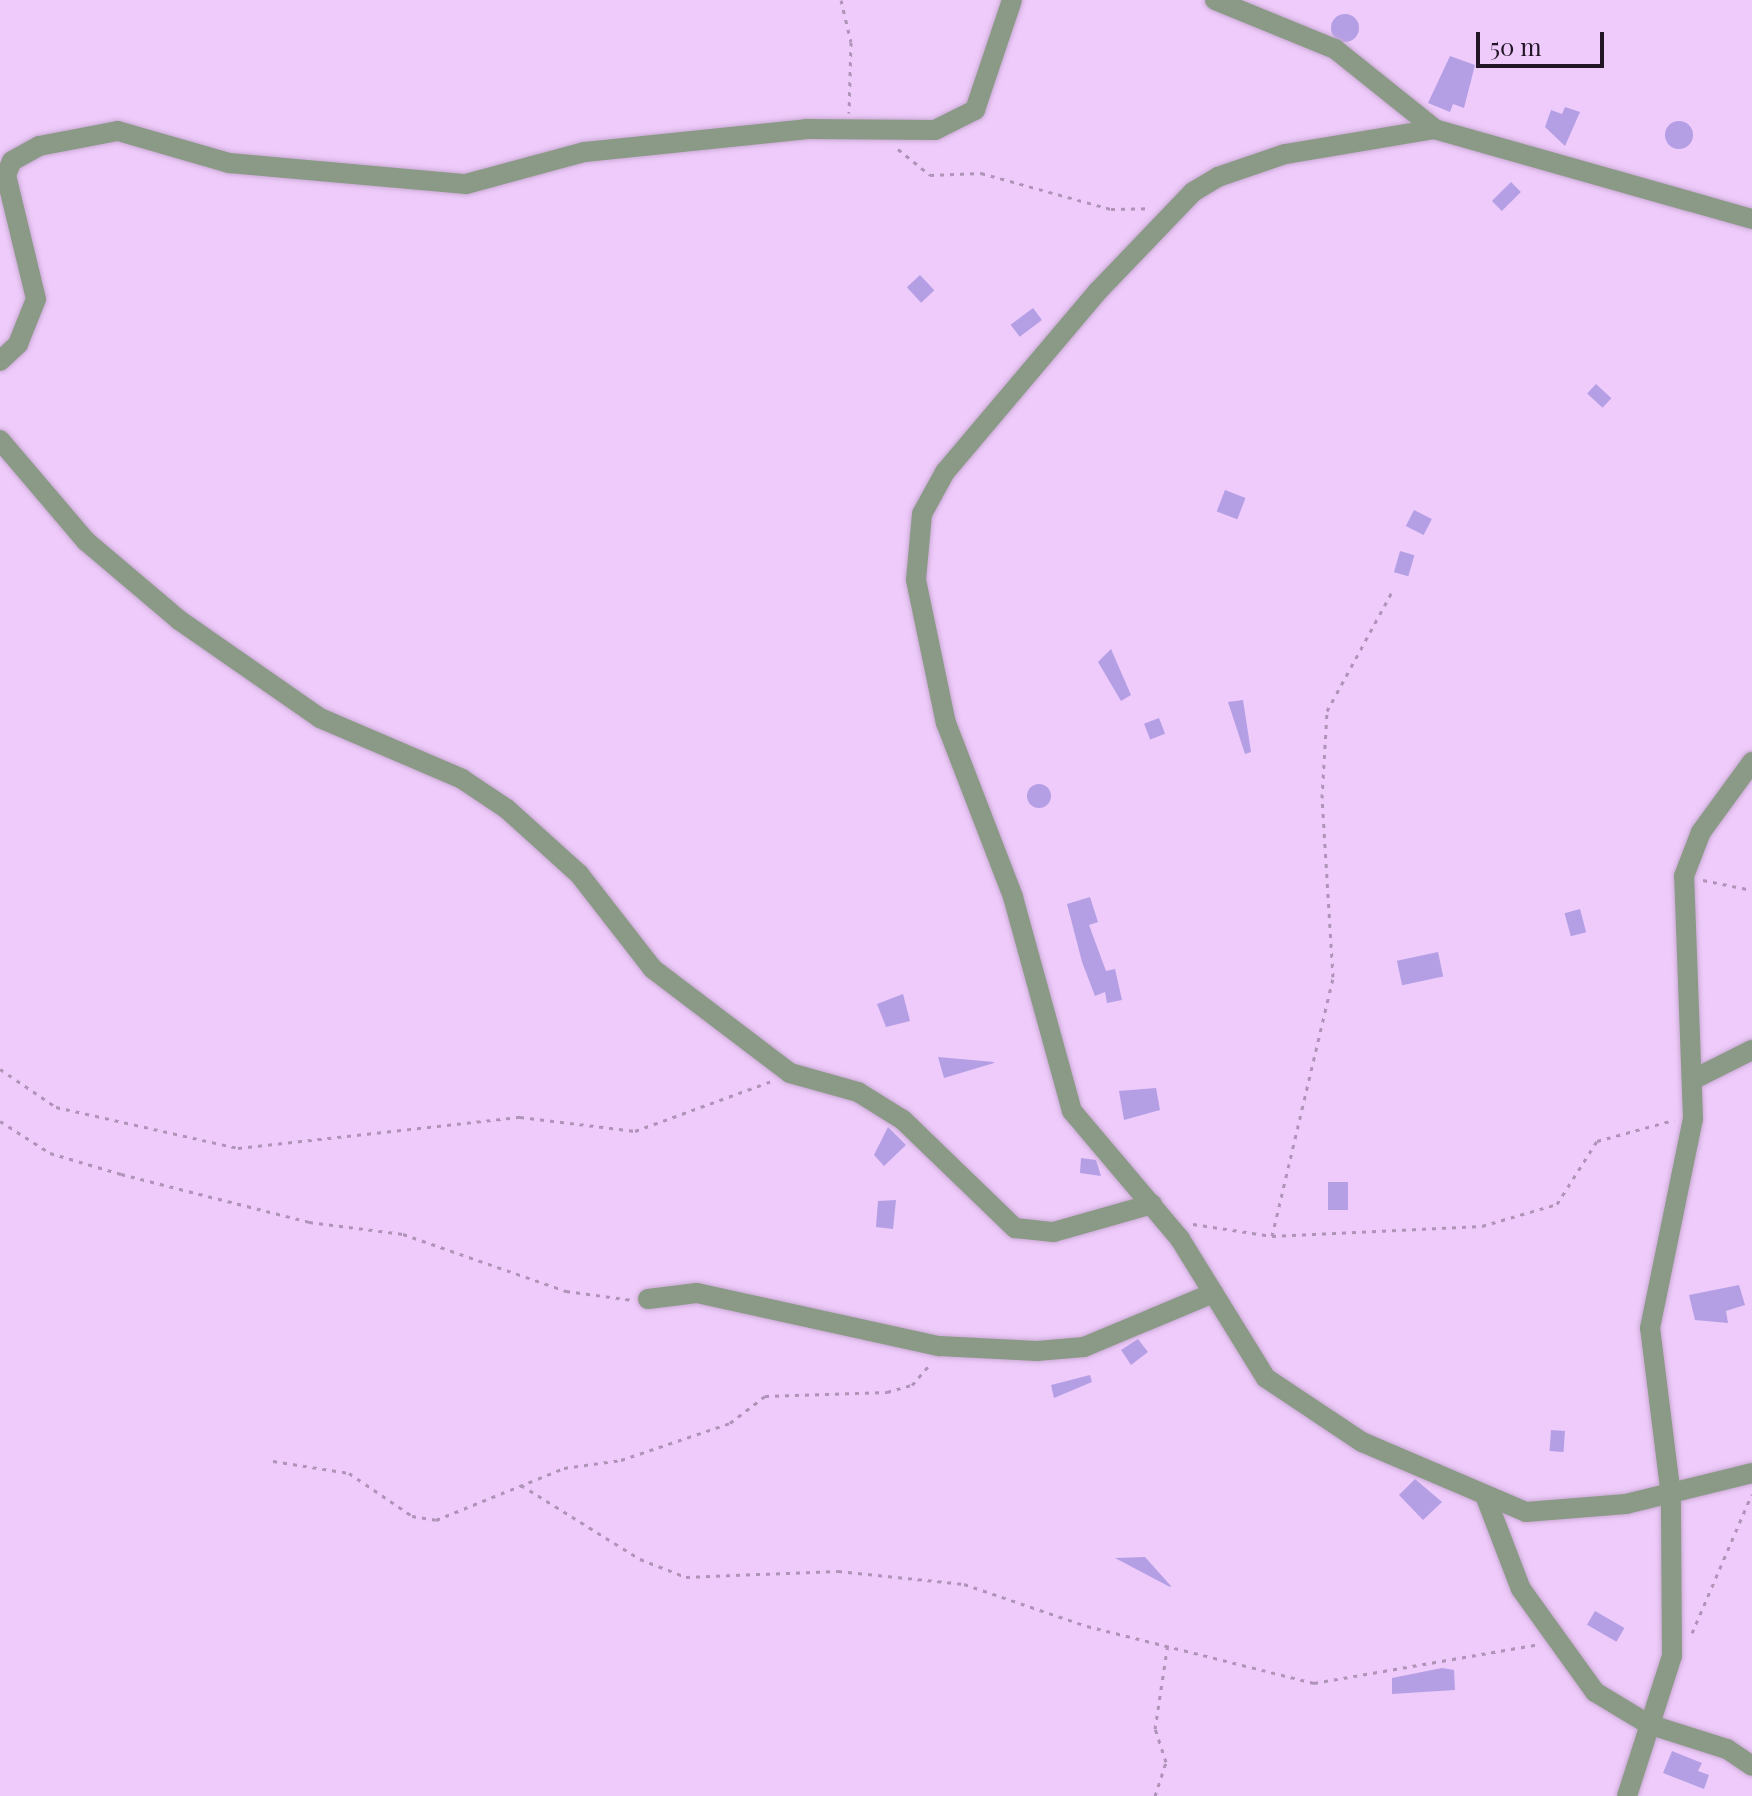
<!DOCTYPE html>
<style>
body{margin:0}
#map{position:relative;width:1752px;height:1796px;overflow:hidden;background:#eecbfa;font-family:"Playfair Display",serif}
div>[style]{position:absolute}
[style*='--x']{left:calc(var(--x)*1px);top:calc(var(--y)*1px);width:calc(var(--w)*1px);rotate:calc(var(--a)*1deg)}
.building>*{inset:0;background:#b49fe5;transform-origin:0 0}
.round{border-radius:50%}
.path>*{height:3px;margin-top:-1.5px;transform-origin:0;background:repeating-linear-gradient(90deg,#af93b9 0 4px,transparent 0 10px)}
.roads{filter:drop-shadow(0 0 2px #c9aad4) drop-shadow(0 0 2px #c9aad4)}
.minor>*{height:20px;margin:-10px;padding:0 10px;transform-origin:10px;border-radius:10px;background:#8b9a86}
span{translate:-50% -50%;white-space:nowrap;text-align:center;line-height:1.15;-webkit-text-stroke:8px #eecbfa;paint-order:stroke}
.scale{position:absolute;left:1476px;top:32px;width:128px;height:36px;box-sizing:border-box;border:4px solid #221526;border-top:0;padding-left:10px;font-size:24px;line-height:28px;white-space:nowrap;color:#221526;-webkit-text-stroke:6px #eecbfa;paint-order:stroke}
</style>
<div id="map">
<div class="building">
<i class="round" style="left:1331px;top:14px;width:28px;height:28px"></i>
<i style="clip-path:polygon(1450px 56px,1475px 65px,1464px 108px,1453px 104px,1450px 112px,1428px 103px)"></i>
<i style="clip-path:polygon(1565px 107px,1580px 112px,1565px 146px,1545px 127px,1551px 110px,1562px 114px)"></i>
<i class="round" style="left:1665px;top:121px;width:28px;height:28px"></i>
<i style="left:1511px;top:182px;width:14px;height:27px;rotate:45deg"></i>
<i style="left:920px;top:275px;width:21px;height:18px;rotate:47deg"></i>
<i style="left:1033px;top:308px;width:15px;height:28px;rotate:53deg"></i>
<i style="left:1596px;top:384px;width:21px;height:13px;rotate:43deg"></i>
<i style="left:1225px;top:490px;width:22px;height:23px;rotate:21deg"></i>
<i style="left:1414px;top:510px;width:20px;height:18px;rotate:27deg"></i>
<i style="left:1400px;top:551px;width:15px;height:22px;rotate:16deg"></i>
<i style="clip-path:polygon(1111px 649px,1131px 695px,1121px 701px,1098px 662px)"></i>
<i style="clip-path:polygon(1243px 700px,1251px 752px,1245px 754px,1228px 702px)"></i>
<i style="left:1159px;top:718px;width:17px;height:16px;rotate:69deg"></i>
<i class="round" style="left:1027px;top:784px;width:24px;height:24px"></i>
<i style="clip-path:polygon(1090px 897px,1098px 922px,1089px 925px,1106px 971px,1115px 969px,1122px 1000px,1107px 1003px,1105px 992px,1095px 996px,1082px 962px,1067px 904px)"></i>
<i style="left:1580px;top:909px;width:24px;height:16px;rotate:75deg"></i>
<i style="left:1438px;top:952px;width:25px;height:42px;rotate:78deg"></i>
<i style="clip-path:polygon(903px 994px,910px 1021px,886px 1027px,877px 1004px)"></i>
<i style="clip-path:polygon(938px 1057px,994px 1062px,994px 1063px,944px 1078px)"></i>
<i style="clip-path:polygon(1156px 1088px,1160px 1110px,1124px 1120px,1119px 1091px)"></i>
<i style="clip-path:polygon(888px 1127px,906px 1145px,884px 1166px,874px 1155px)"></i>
<i style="clip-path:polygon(1081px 1158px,1096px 1160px,1101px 1176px,1080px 1173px)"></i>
<i style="left:1328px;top:1182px;width:20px;height:28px"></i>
<i style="clip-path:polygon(896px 1200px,893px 1229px,876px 1227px,878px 1201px)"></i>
<i style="clip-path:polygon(1739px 1285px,1745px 1305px,1726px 1311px,1728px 1323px,1695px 1320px,1689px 1295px)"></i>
<i style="clip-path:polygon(1138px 1339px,1148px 1352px,1131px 1365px,1121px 1350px)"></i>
<i style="clip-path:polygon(1090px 1375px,1092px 1382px,1054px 1398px,1051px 1385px)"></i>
<i style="left:1551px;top:1430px;width:14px;height:21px;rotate:4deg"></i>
<i style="clip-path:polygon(1415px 1479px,1442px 1502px,1423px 1520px,1399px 1495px)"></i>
<i style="clip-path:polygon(1145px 1557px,1171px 1586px,1170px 1587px,1115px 1558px)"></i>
<i style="left:1595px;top:1611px;width:34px;height:16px;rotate:30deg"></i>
<i style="clip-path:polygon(1442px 1668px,1454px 1670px,1455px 1690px,1392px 1694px,1392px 1678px)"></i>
<i style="clip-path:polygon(1672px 1751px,1702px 1763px,1698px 1771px,1709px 1775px,1704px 1789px,1663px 1773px)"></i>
</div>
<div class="path">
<i style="--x:841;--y:0;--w:43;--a:76.6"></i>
<i style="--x:851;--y:42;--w:71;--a:91.6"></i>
<i style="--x:898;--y:149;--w:41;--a:39.1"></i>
<i style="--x:930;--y:175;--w:51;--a:-2.2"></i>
<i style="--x:981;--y:173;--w:135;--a:15.5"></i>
<i style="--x:1111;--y:209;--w:39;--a:-1"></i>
<i style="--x:1703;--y:880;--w:50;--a:11.5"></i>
<i style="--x:0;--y:1069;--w:68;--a:34.2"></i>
<i style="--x:56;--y:1107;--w:187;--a:12.7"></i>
<i style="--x:238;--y:1148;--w:284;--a:-6.3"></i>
<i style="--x:520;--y:1117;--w:116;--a:6.9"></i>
<i style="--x:635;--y:1131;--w:146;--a:-20.1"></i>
<i style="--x:0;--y:1121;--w:59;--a:32.6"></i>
<i style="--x:50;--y:1153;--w:74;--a:16.5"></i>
<i style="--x:121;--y:1174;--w:194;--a:14.3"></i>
<i style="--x:309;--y:1222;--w:95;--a:7.3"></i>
<i style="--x:403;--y:1234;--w:173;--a:19.3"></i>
<i style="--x:566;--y:1291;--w:67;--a:7.8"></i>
<i style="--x:1193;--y:1224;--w:80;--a:8.6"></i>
<i style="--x:1272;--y:1236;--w:210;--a:-2.7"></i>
<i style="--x:1482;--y:1226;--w:78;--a:-16.3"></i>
<i style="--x:1557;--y:1204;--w:75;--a:-57.6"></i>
<i style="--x:1597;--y:1141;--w:80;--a:-15.3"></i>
<i style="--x:1272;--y:1236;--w:266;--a:-76.7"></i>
<i style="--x:1333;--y:977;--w:179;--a:-93.5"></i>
<i style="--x:1322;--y:798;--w:87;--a:-86.7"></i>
<i style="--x:1327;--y:711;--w:136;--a:-61.4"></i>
<i style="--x:273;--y:1461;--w:77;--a:9"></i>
<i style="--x:349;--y:1473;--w:76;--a:34.3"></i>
<i style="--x:412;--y:1516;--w:24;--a:9"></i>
<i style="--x:436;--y:1520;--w:138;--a:-22.1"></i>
<i style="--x:564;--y:1468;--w:58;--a:-8"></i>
<i style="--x:621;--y:1460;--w:115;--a:-18.7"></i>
<i style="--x:730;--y:1423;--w:44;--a:-37.6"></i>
<i style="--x:765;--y:1396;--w:122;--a:-1.9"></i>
<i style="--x:887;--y:1392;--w:26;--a:-16"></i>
<i style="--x:912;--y:1385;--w:28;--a:-49"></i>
<i style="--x:521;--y:1485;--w:140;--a:31.9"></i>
<i style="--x:640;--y:1559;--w:49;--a:21.4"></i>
<i style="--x:686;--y:1577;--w:152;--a:-2.3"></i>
<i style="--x:838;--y:1571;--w:127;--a:5.9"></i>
<i style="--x:964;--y:1584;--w:130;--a:18.9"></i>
<i style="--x:1087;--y:1626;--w:234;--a:14.1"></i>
<i style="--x:1314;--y:1683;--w:228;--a:-9.8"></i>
<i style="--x:1692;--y:1633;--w:151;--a:-66.7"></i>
<i style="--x:1155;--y:1796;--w:36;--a:-72"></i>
<i style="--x:1166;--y:1762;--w:35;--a:-108"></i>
<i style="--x:1155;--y:1729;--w:87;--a:-81.4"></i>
</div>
<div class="roads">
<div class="minor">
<i style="--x:1215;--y:0;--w:130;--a:22.2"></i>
<i style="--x:1335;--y:49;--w:128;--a:38.7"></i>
<i style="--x:1752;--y:219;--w:330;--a:-164.2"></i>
<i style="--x:1435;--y:129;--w:152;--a:170.5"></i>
<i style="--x:1285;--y:154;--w:71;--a:161.1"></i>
<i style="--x:1218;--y:177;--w:29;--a:149"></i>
<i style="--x:1193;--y:192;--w:137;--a:133.8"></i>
<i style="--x:1098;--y:291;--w:237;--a:130.2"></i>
<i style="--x:945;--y:472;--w:48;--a:118.7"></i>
<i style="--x:922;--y:514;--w:66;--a:95.2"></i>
<i style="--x:916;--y:580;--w:146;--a:78.2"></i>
<i style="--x:946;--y:723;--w:186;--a:68.9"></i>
<i style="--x:1013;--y:897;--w:222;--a:74.6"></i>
<i style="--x:1072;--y:1111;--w:167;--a:49.8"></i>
<i style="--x:1180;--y:1239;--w:163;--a:58.3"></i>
<i style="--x:1266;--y:1378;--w:115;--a:33.7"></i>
<i style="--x:1362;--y:1442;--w:178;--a:23.1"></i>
<i style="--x:1526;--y:1512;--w:100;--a:-4.6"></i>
<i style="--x:1626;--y:1504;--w:130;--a:-13.8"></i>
<i style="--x:0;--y:361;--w:25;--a:-43"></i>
<i style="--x:18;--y:344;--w:48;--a:-68.2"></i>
<i style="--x:36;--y:299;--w:128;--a:-103.6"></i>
<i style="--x:6;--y:175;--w:15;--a:-67"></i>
<i style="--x:12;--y:161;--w:31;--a:-29"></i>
<i style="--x:39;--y:146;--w:80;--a:-10.8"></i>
<i style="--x:118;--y:131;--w:116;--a:16.1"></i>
<i style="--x:229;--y:163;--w:238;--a:5.1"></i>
<i style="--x:466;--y:184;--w:123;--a:-15.1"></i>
<i style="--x:585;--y:152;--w:222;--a:-5.9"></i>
<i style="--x:806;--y:129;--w:129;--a:0.4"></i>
<i style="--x:935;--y:130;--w:45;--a:-26.6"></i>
<i style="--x:975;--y:110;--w:116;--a:-71.4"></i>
<i style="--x:0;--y:440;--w:133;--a:49.6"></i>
<i style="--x:86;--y:541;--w:122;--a:40.3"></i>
<i style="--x:179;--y:620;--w:172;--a:34.8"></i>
<i style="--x:320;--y:718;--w:155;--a:23.2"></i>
<i style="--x:462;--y:779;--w:54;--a:33.7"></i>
<i style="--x:507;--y:809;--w:97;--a:42.1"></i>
<i style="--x:579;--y:874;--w:120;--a:52.1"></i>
<i style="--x:653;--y:969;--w:172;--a:37.2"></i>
<i style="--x:790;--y:1073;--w:71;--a:15.6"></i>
<i style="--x:858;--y:1092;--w:53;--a:31.9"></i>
<i style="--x:903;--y:1120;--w:156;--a:44"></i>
<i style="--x:1015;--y:1228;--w:39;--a:6"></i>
<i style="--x:1054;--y:1232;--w:102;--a:-15.9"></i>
<i style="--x:1696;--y:1078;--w:63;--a:-26.6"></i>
<i style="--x:648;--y:1299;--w:49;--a:-7"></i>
<i style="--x:697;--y:1293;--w:248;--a:12.4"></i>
<i style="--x:939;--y:1346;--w:98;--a:2.9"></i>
<i style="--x:1037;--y:1351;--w:47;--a:-4.9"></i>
<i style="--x:1084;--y:1347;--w:140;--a:-22.7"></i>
<i style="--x:1486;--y:1498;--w:97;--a:69"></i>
<i style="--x:1521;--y:1589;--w:127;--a:54.3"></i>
<i style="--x:1595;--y:1692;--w:62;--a:31.1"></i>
<i style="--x:1648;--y:1724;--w:83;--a:17.6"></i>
<i style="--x:1727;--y:1749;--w:30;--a:34"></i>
<i style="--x:1627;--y:1796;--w:147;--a:-72.2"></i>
<i style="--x:1672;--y:1656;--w:160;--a:-90.4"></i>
<i style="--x:1671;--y:1496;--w:169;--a:-97.1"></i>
<i style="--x:1650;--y:1328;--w:214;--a:-78.4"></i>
<i style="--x:1693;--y:1118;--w:242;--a:-92.1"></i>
<i style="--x:1684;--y:876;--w:47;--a:-68.9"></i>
<i style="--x:1701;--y:832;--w:87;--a:-53.9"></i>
</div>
</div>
<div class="scale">50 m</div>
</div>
